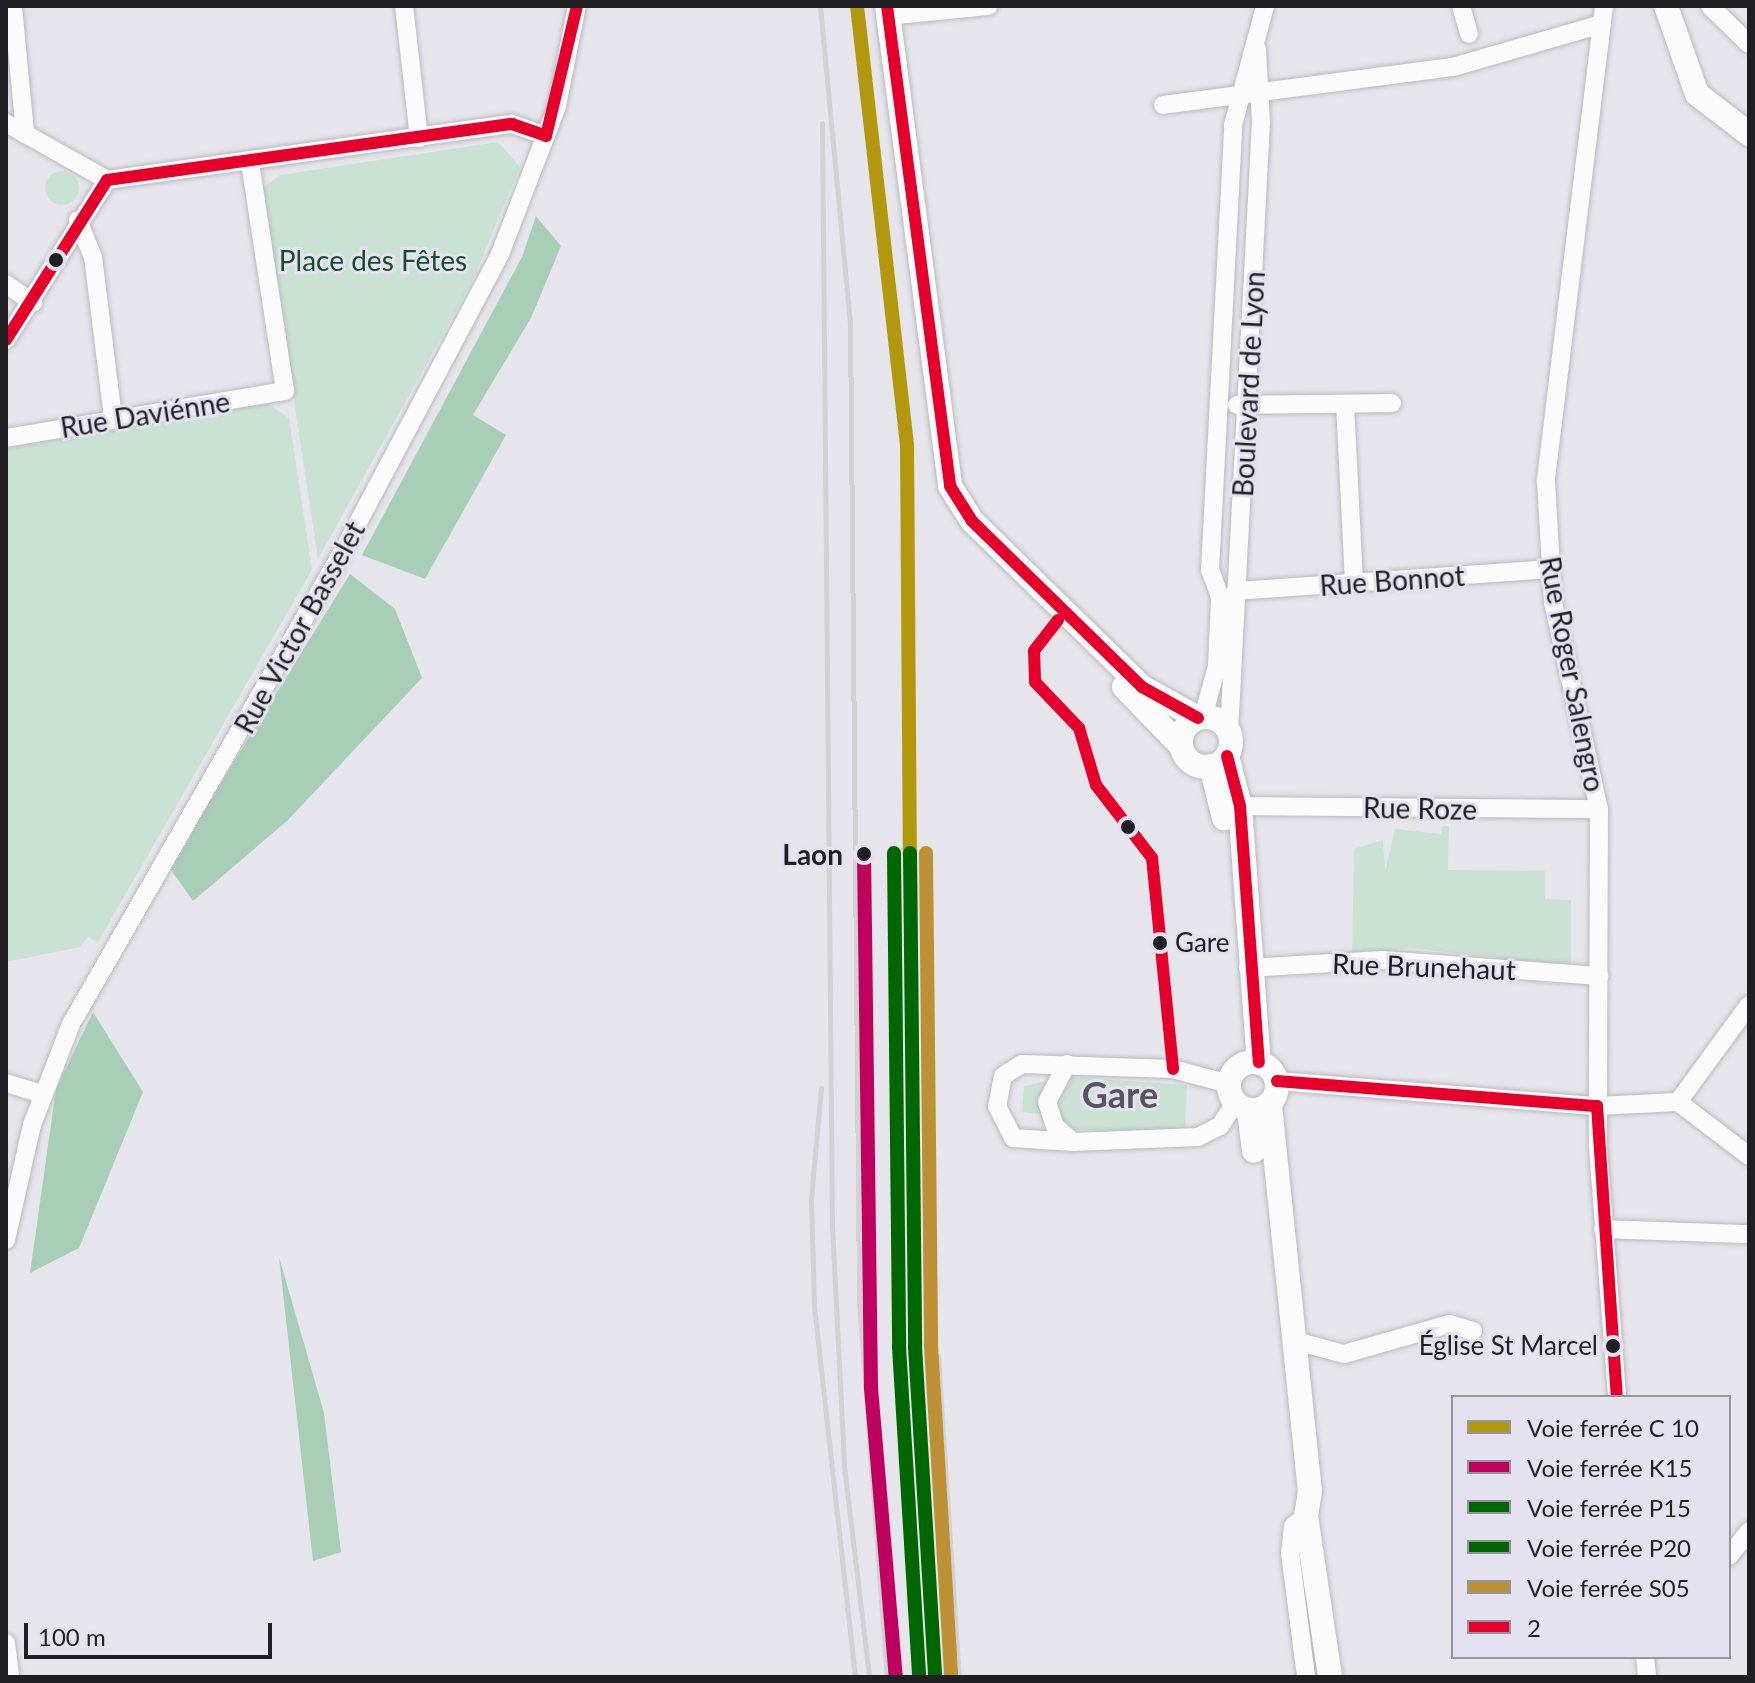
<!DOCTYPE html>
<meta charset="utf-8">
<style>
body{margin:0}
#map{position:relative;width:1755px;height:1683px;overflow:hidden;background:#e6e5eb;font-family:Lato,sans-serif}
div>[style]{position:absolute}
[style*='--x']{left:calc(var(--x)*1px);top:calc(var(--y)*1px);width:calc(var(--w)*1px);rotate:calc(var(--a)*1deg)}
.green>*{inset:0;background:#cae2d4}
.round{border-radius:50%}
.forest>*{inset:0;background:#a8ceb8}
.roads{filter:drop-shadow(0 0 2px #bab9be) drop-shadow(0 0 2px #bab9be)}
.street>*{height:18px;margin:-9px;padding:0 9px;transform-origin:9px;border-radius:9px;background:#fbfbfc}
.secondary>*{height:24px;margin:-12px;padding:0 12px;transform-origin:12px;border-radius:12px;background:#fbfbfc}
.secondary>.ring{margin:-12px;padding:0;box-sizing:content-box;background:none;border:24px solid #fbfbfc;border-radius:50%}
.rail>*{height:5px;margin:-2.5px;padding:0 2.5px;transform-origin:2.5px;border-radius:2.5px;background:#d2d1d3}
.bus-1>*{height:12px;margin:-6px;padding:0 6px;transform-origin:6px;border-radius:6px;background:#e4002b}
.rail-1>*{height:14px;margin:-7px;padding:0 7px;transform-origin:7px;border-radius:7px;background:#b3980e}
.rail-2>*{height:14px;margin:-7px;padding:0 7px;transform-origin:7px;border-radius:7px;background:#bf005f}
.rail-3>*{height:14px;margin:-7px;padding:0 7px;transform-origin:7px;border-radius:7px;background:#060}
.rail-4>*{height:14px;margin:-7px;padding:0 7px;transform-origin:7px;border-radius:7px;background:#060}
.rail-5>*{height:14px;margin:-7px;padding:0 7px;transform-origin:7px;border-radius:7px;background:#be9036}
.dots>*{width:22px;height:22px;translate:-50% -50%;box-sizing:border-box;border:4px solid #e4e2ee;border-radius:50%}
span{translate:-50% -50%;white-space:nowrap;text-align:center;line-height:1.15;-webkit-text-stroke:6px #e4e2ee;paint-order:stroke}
.bus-label{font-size:26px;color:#201f23}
.left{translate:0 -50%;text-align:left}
.right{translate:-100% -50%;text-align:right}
.park-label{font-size:28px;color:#194d2f}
.street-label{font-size:28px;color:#201f23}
.stop-label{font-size:28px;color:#201f23;font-weight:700}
.district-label{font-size:36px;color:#56545e;font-weight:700}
.frame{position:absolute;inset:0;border:8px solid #201f23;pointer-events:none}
.legend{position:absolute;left:1451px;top:1395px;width:280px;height:264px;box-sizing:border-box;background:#e4e2ee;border:2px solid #96949d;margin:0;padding:10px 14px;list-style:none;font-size:24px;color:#201f23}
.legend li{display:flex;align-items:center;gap:16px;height:40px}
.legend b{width:40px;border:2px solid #96949d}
.scale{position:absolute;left:24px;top:1623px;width:248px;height:36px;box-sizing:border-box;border:4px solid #201f23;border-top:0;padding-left:10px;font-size:24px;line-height:28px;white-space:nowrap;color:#201f23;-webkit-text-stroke:6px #e4e2ee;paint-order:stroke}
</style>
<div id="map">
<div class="green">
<i style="clip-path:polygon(498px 142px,520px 167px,471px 284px,318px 559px,262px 189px,280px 175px)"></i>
<i class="round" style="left:45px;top:171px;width:34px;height:34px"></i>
<i style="clip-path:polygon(267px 403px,289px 418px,312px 570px,98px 942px,87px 937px,80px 947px,6px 962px,6px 449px)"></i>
<i style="clip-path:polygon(1442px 826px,1449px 826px,1448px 870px,1545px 871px,1545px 899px,1571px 900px,1571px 966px,1410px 948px,1352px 956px,1354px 849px,1383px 840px,1385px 872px,1395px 829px,1441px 834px)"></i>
<i style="clip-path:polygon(1068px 1077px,1187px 1085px,1185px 1130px,1075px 1130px,1056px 1116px,1022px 1112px,1024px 1086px)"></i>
</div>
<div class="forest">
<i style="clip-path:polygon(536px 216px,561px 246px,531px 318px,473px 415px,506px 435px,425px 579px,362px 555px,522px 257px)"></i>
<i style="clip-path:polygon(350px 574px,395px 609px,422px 678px,287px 821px,193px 901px,169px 867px)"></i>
<i style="clip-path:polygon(93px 1012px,143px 1092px,79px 1248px,30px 1273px,56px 1089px)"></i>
<i style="clip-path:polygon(279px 1257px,324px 1413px,341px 1552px,313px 1561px)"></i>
</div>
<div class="roads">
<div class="street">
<i style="--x:13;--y:6;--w:129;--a:84.6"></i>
<i style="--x:404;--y:6;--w:133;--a:83.5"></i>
<i style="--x:1461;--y:6;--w:29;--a:74"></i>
<i style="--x:1604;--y:6;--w:479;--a:97"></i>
<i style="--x:1546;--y:481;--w:121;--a:86.7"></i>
<i style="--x:1553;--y:602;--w:212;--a:77.5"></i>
<i style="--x:1599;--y:809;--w:339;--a:90.2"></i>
<i style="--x:1598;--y:1148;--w:250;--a:85.6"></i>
<i style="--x:1710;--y:6;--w:54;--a:44.3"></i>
<i style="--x:888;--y:16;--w:101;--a:-5.7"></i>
<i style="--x:1163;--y:105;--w:292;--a:-7.5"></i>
<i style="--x:1453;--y:67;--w:155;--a:-16.1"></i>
<i style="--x:6;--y:123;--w:116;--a:29.4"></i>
<i style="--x:78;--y:220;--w:40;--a:68"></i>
<i style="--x:93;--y:257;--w:162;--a:82.9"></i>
<i style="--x:6;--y:284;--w:33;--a:35"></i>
<i style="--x:6;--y:340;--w:189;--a:-57.7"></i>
<i style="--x:107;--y:180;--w:409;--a:-7.9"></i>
<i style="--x:512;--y:124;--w:36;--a:19"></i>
<i style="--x:1345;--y:404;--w:179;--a:87.1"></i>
<i style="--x:1237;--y:405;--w:155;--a:-0.7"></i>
<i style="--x:6;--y:438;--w:283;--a:-9.6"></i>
<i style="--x:285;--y:391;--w:232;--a:-98.7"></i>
<i style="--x:1236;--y:591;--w:314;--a:-4"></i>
<i style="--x:1203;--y:717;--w:53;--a:-74.6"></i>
<i style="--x:1217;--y:666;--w:69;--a:-87.5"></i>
<i style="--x:1220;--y:597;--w:29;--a:-110"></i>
<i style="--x:1210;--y:570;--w:446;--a:-87"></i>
<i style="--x:1233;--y:125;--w:123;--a:-74.9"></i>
<i style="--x:1229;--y:733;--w:611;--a:-87"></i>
<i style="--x:1261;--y:123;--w:74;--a:-93.1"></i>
<i style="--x:1240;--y:806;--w:359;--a:0.5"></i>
<i style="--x:1248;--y:968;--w:134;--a:-3.4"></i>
<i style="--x:1382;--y:960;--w:218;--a:4.2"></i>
<i style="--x:1067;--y:1064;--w:43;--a:117.8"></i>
<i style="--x:1047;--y:1102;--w:25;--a:72"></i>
<i style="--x:1055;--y:1126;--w:24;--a:42"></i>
<i style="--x:1277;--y:1081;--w:321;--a:4.5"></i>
<i style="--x:1597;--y:1106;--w:81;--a:-2.8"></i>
<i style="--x:6;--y:1083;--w:38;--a:17"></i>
<i style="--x:1229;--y:1084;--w:58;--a:-165"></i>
<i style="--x:1173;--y:1069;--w:151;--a:-178.1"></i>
<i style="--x:1022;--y:1064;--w:22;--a:148"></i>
<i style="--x:1003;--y:1076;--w:31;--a:101"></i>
<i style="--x:997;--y:1106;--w:36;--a:63"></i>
<i style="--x:1013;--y:1138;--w:60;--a:3.8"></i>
<i style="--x:1073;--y:1142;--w:125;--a:-2.3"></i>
<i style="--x:1198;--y:1137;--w:25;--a:-27"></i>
<i style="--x:1220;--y:1126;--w:27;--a:-57"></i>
<i style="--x:1678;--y:1102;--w:120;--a:-53.8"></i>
<i style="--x:1678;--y:1102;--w:89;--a:37.3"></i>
<i style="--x:1603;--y:1229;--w:146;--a:2"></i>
<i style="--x:6;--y:1240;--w:118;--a:-77.3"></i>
<i style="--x:32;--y:1125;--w:108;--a:-68.9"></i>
<i style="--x:71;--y:1024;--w:548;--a:-60.11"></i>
<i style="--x:344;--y:549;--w:334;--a:-62.1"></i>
<i style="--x:500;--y:254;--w:159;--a:-68.9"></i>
<i style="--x:557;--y:106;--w:102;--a:-78.7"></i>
<i style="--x:1292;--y:1340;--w:54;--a:15.1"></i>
<i style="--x:1344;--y:1354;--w:109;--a:-15.9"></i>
<i style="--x:1449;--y:1324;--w:25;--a:16"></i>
<i style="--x:1306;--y:1516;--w:16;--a:142"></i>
<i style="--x:1293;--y:1526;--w:27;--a:96"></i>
<i style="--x:1290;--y:1553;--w:125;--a:82.6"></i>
<i style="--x:1729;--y:1556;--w:32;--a:-51"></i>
<i style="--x:6;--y:1643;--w:34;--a:83"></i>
<i style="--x:1645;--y:1657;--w:20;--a:84"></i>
</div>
<div class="secondary">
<i style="--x:887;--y:6;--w:484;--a:82.5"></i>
<i style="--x:950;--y:486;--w:41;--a:57.8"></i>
<i style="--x:972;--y:521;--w:238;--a:44.3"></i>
<i style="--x:1142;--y:687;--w:64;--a:29"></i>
<i style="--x:1666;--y:6;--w:93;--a:70.6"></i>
<i style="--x:1697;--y:94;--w:66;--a:37.6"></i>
<i style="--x:1124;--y:687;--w:82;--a:46"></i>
<i class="ring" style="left:1181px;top:717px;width:26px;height:26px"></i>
<i style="--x:1227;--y:756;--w:52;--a:75.4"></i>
<i style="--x:1240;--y:806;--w:257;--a:85.8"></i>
<i style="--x:1211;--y:766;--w:54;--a:76"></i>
<i class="ring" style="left:1229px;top:1062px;width:24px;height:24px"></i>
<i style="--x:1270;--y:1105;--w:388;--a:84.1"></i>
<i style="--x:1310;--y:1491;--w:25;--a:99"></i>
<i style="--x:1306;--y:1516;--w:163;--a:81.5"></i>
<i style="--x:1249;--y:1111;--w:40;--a:82.9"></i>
</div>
</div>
<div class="rail">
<i style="--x:820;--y:6;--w:316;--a:84.6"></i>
<i style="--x:850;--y:321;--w:979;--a:89.47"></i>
<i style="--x:859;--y:1300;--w:378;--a:85.8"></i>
<i style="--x:822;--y:123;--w:1103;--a:89.48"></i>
<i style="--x:832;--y:1226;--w:240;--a:87.1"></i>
<i style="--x:844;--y:1466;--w:212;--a:83.2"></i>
<i style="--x:821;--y:1088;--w:110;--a:95.2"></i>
<i style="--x:811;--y:1198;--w:108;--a:88.4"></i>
<i style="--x:814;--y:1306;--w:373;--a:83.7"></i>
<i style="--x:938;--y:1356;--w:322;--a:86.3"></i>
</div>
<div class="bus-1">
<i style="--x:887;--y:6;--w:484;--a:82.5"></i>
<i style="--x:950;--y:486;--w:41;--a:57.8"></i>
<i style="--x:972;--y:521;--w:238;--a:44.3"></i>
<i style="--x:1142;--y:687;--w:64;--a:29"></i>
<i style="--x:546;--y:136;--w:134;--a:-76.6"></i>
<i style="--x:6;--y:340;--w:189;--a:-57.7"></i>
<i style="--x:107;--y:180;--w:409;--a:-7.9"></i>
<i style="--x:512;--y:124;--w:36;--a:19"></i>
<i style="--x:1058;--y:620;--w:39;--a:128"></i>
<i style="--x:1034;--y:651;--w:31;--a:88"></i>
<i style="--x:1035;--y:682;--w:64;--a:46.3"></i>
<i style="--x:1079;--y:728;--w:59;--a:73.4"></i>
<i style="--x:1096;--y:785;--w:92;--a:52.5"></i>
<i style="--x:1152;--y:858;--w:212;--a:84.3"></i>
<i style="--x:1227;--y:756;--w:52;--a:75.4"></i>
<i style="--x:1240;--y:806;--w:257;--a:85.8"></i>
<i style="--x:1277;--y:1081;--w:321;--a:4.5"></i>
<i style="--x:1597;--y:1106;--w:292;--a:86.1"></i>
</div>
<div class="rail-1">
<i style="--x:857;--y:6;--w:441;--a:83.5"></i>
<i style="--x:907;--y:444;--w:409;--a:89.6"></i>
</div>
<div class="rail-2">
<i style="--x:864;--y:854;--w:534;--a:89.25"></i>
<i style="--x:871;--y:1388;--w:290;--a:85.1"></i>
</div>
<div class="rail-3">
<i style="--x:910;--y:853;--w:494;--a:89.4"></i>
<i style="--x:915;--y:1347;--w:331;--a:86.5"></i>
</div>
<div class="rail-4">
<i style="--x:894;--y:853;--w:494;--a:89.4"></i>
<i style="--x:899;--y:1347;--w:331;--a:86.5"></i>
</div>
<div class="rail-5">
<i style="--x:926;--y:853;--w:493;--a:89.4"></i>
<i style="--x:931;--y:1346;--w:331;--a:86.5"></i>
</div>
<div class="dots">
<i style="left:56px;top:260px;background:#201f23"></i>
<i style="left:1128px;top:827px;background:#201f23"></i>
<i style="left:864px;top:854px;background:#201f23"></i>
<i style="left:1160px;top:943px;background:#201f23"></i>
<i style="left:1613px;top:1346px;background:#201f23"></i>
</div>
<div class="bus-label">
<span class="left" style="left:1175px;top:943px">Gare</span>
<span class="right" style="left:1598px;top:1346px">Église St Marcel</span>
</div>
<div class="park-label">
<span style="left:373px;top:260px">Place des Fêtes</span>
</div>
<div class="street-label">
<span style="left:1248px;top:384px;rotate:-87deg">Boulevard de Lyon</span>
<span style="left:145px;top:414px;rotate:-9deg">Rue Daviénne</span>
<span style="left:1392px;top:580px;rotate:-4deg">Rue Bonnot</span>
<span style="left:299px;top:627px;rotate:-61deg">Rue Victor Basselet</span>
<span style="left:1573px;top:674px;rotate:79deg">Rue Roger Salengro</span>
<span style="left:1420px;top:808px;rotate:1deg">Rue Roze</span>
<span style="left:1424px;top:966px;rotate:2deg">Rue Brunehaut</span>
</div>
<div class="stop-label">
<span class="right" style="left:843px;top:854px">Laon</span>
</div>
<div class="district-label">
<span style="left:1120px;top:1095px">Gare</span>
</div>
<div class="frame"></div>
<ul class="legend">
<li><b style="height:10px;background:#b3980e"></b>Voie ferrée C 10</li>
<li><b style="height:10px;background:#bf005f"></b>Voie ferrée K15</li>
<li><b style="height:10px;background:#060"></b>Voie ferrée P15</li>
<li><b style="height:10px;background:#060"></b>Voie ferrée P20</li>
<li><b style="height:10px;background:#be9036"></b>Voie ferrée S05</li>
<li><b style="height:10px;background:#e4002b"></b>2</li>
</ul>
<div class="scale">100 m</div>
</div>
